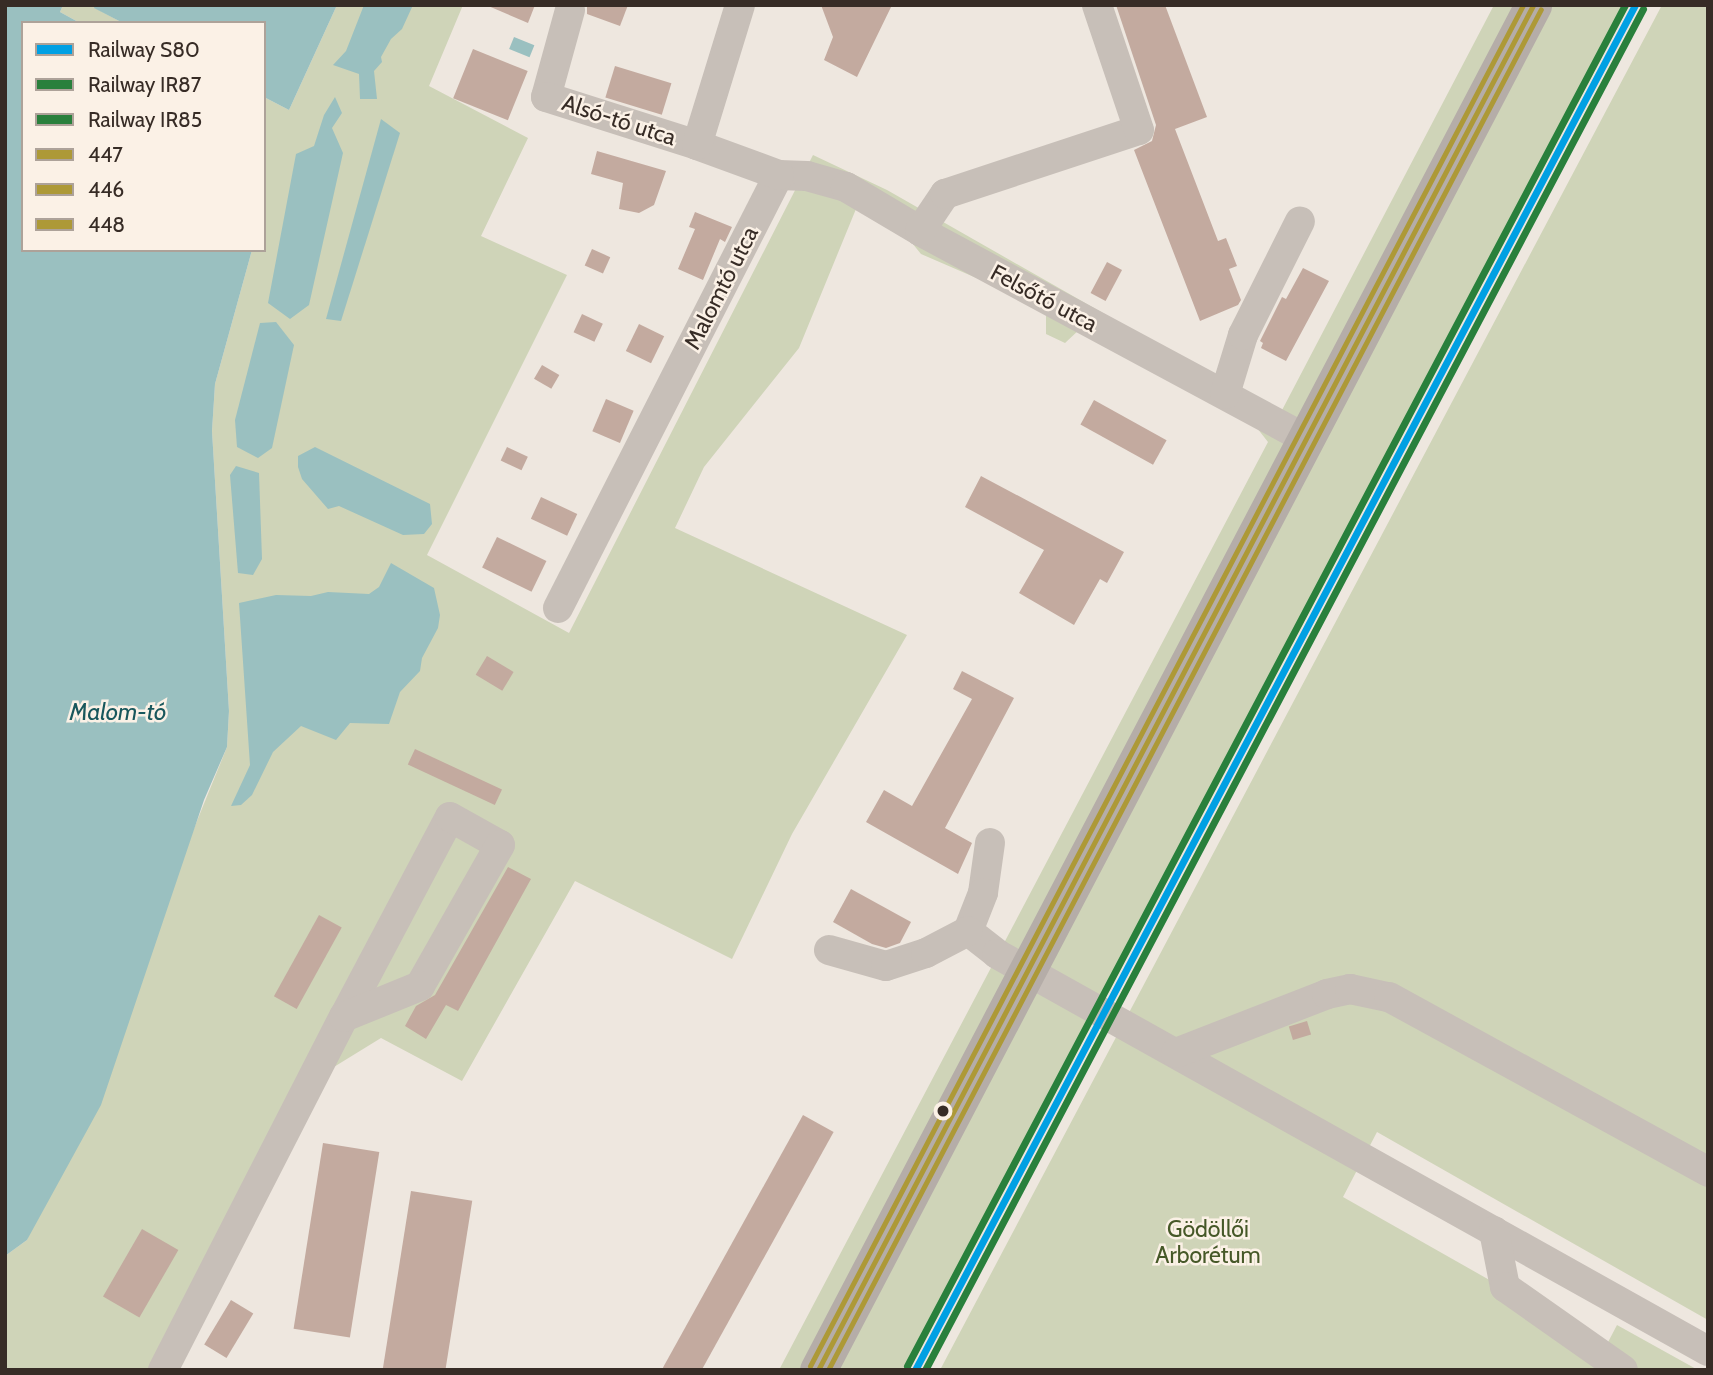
<!DOCTYPE html>
<meta charset="utf-8">
<style>
body{margin:0}
#map{position:relative;width:1713px;height:1375px;overflow:hidden;background:#eee7df;font-family:Cabin,sans-serif}
div>[style]{position:absolute}
[style*='--x']{left:calc(var(--x)*1px);top:calc(var(--y)*1px);width:calc(var(--w)*1px);rotate:calc(var(--a)*1deg)}
.green>*{inset:0;background:#cfd4b8}
.water>*{inset:0;background:#9ac0c0;transform-origin:0 0}
.building>*{inset:0;background:#c3aa9f;transform-origin:0 0}
.minor>*{height:30px;margin:-15px;padding:0 15px;transform-origin:15px;border-radius:15px;background:#c7bfb8}
.major>*{height:37px;margin:-18.5px;padding:0 18.5px;transform-origin:18.5px;border-radius:18.5px;background:#b5ada8}
.bus-1>*{height:5px;margin:-2.5px;padding:0 2.5px;transform-origin:2.5px;border-radius:2.5px;background:#ad9937}
.bus-2>*{height:5px;margin:-2.5px;padding:0 2.5px;transform-origin:2.5px;border-radius:2.5px;background:#ad9937}
.bus-3>*{height:5px;margin:-2.5px;padding:0 2.5px;transform-origin:2.5px;border-radius:2.5px;background:#ad9937}
.rail-1>*{height:7px;margin:-3.5px;padding:0 3.5px;transform-origin:3.5px;border-radius:3.5px;background:#00a0e3}
.rail-2>*{height:7px;margin:-3.5px;padding:0 3.5px;transform-origin:3.5px;border-radius:3.5px;background:#29803c}
.rail-3>*{height:7px;margin:-3.5px;padding:0 3.5px;transform-origin:3.5px;border-radius:3.5px;background:#29803c}
.dots>*{width:19px;height:19px;translate:-50% -50%;box-sizing:border-box;border:4px solid #fbf1e6;border-radius:50%}
span{translate:-50% -50%;white-space:nowrap;text-align:center;line-height:1.15;-webkit-text-stroke:5px #fbf1e6;paint-order:stroke}
.street-label{font-size:23px;color:#372c26}
.park-label{font-size:23px;color:#465828}
.water-label{font-size:24px;color:#18575c;font-style:italic}
.frame{position:absolute;inset:0;border:7px solid #372c26;pointer-events:none}
.legend{position:absolute;left:21px;top:21px;width:245px;height:231px;box-sizing:border-box;background:#fbf1e6;border:2px solid #ada299;margin:0;padding:9px 12px;list-style:none;font-size:21px;color:#372c26}
.legend li{display:flex;align-items:center;gap:14px;height:35px}
.legend b{width:35px;border:2px solid #ada299}
</style>
<div id="map">
<div class="green">
<i style="clip-path:polygon(63px 5px,95px 5px,95px 8px,123px 23px,80px 23px,60px 12px)"></i>
<i style="clip-path:polygon(337px 5px,463px 5px,429px 86px,528px 138px,481px 236px,567px 275px,427px 555px,569px 633px,813px 155px,887px 190px,1280px 414px,1494px 5px,1625px 5px,905px 1370px,779px 1370px,1268px 442px,1257px 428px,1080px 329px,1065px 343px,1046px 334px,1046px 308px,921px 254px,912px 243px,856px 209px,799px 348px,704px 467px,675px 528px,907px 635px,792px 834px,732px 959px,575px 881px,462px 1081px,381px 1038px,329px 1070px,174px 1370px,5px 1370px,5px 1256px,27px 1240px,227px 747px,229px 711px,212px 431px,215px 384px,252px 250px,264px 250px,264px 97px,289px 110px)"></i>
<i style="clip-path:polygon(1662px 5px,1708px 5px,1708px 1320px,1377px 1132px,1343px 1197px,1606px 1346px,1617px 1325px,1698px 1370px,940px 1370px)"></i>
</div>
<div class="water">
<i style="clip-path:polygon(5px 5px,63px 5px,60px 12px,80px 23px,23px 23px,23px 250px,252px 250px,215px 384px,212px 431px,229px 711px,227px 747px,204px 800px,101px 1105px,27px 1240px,5px 1256px)"></i>
<i style="clip-path:polygon(95px 5px,337px 5px,289px 110px,264px 97px,264px 23px,123px 23px,94px 8px)"></i>
<i style="clip-path:polygon(364px 5px,413px 5px,402px 29px,391px 39px,381px 57px,382px 62px,374px 71px,377px 99px,360px 99px,359px 74px,333px 65px,346px 51px)"></i>
<i style="left:514px;top:37px;width:22px;height:13px;rotate:22deg"></i>
<i style="clip-path:polygon(335px 97px,342px 113px,332px 128px,343px 153px,309px 305px,290px 319px,268px 303px,296px 154px,314px 146px,324px 115px)"></i>
<i style="clip-path:polygon(381px 119px,400px 133px,341px 321px,326px 319px)"></i>
<i style="clip-path:polygon(276px 322px,294px 345px,272px 448px,258px 458px,237px 447px,235px 420px,260px 323px)"></i>
<i style="clip-path:polygon(315px 447px,430px 504px,432px 524px,424px 534px,403px 535px,339px 506px,328px 509px,302px 479px,298px 467px,298px 456px)"></i>
<i style="clip-path:polygon(236px 466px,259px 473px,262px 559px,253px 575px,238px 573px,230px 475px)"></i>
<i style="clip-path:polygon(391px 563px,434px 588px,440px 615px,438px 628px,422px 658px,420px 671px,400px 692px,389px 724px,350px 723px,336px 740px,301px 726px,273px 752px,252px 795px,241px 805px,231px 806px,250px 765px,239px 603px,276px 595px,311px 596px,328px 592px,369px 594px,379px 587px)"></i>
</div>
<div class="building">
<i style="clip-path:polygon(486px 5px,535px 5px,528px 23px)"></i>
<i style="clip-path:polygon(587px 5px,628px 5px,620px 26px,587px 14px)"></i>
<i style="clip-path:polygon(821px 5px,892px 5px,857px 77px,824px 60px,833px 37px)"></i>
<i style="clip-path:polygon(1116px 5px,1165px 5px,1207px 117px,1175px 129px,1218px 241px,1226px 238px,1237px 266px,1229px 269px,1241px 300px,1238px 305px,1200px 321px,1134px 150px,1152px 141px,1156px 125px)"></i>
<i style="left:473px;top:49px;width:59px;height:53px;rotate:22deg"></i>
<i style="left:615px;top:66px;width:59px;height:33px;rotate:17deg"></i>
<i style="clip-path:polygon(597px 151px,666px 171px,654px 205px,639px 213px,619px 209px,623px 183px,591px 174px)"></i>
<i style="clip-path:polygon(695px 212px,732px 227px,725px 242px,720px 239px,703px 280px,678px 269px,695px 229px,689px 227px)"></i>
<i style="left:592px;top:249px;width:20px;height:18px;rotate:24deg"></i>
<i style="left:1107px;top:262px;width:17px;height:35px;rotate:28deg"></i>
<i style="clip-path:polygon(1303px 268px,1329px 281px,1286px 361px,1261px 348px,1263px 343px,1260px 341px,1282px 297px,1286px 299px)"></i>
<i style="left:582px;top:314px;width:23px;height:20px;rotate:25deg"></i>
<i style="left:639px;top:324px;width:28px;height:30px;rotate:26deg"></i>
<i style="left:542px;top:365px;width:20px;height:16px;rotate:30deg"></i>
<i style="left:606px;top:399px;width:30px;height:35px;rotate:23deg"></i>
<i style="left:1094px;top:400px;width:83px;height:28px;rotate:29deg"></i>
<i style="left:507px;top:447px;width:23px;height:15px;rotate:25deg"></i>
<i style="clip-path:polygon(981px 476px,1124px 552px,1107px 583px,1100px 579px,1074px 625px,1019px 593px,1044px 550px,965px 507px)"></i>
<i style="left:541px;top:497px;width:40px;height:24px;rotate:25deg"></i>
<i style="left:497px;top:537px;width:55px;height:34px;rotate:26deg"></i>
<i style="left:487px;top:656px;width:31px;height:22px;rotate:31deg"></i>
<i style="clip-path:polygon(962px 671px,1014px 698px,945px 828px,972px 843px,958px 874px,866px 822px,884px 790px,912px 806px,972px 699px,953px 689px)"></i>
<i style="left:415px;top:749px;width:96px;height:17px;rotate:25deg"></i>
<i style="clip-path:polygon(508px 867px,531px 879px,458px 1011px,446px 1005px,426px 1039px,405px 1026px,416px 1006px,435px 995px)"></i>
<i style="clip-path:polygon(851px 889px,911px 922px,900px 943px,886px 948px,872px 944px,833px 922px)"></i>
<i style="left:319px;top:915px;width:26px;height:93px;rotate:29deg"></i>
<i style="left:1307px;top:1021px;width:14px;height:19px;rotate:73deg"></i>
<i style="left:803px;top:1115px;width:35px;height:289px;rotate:29deg"></i>
<i style="left:323px;top:1143px;width:57px;height:188px;rotate:9deg"></i>
<i style="left:411px;top:1191px;width:62px;height:181px;rotate:9deg"></i>
<i style="left:142px;top:1229px;width:42px;height:78px;rotate:30deg"></i>
<i style="left:231px;top:1300px;width:26px;height:52px;rotate:31deg"></i>
</div>
<div class="minor">
<i style="--x:570;--y:10;--w:90;--a:105.4"></i>
<i style="--x:546;--y:97;--w:158;--a:17.6"></i>
<i style="--x:779;--y:175;--w:28;--a:2"></i>
<i style="--x:807;--y:176;--w:41;--a:15.8"></i>
<i style="--x:846;--y:187;--w:86;--a:30.7"></i>
<i style="--x:920;--y:231;--w:437;--a:28.3"></i>
<i style="--x:920;--y:231;--w:45;--a:-56"></i>
<i style="--x:945;--y:194;--w:204;--a:-18.3"></i>
<i style="--x:1139;--y:130;--w:132;--a:-108.6"></i>
<i style="--x:1225;--y:394;--w:62;--a:-73"></i>
<i style="--x:1243;--y:335;--w:127;--a:-63.4"></i>
<i style="--x:558;--y:608;--w:486;--a:-63"></i>
<i style="--x:779;--y:175;--w:87;--a:-159.9"></i>
<i style="--x:697;--y:145;--w:146;--a:-72.9"></i>
<i style="--x:990;--y:843;--w:50;--a:98"></i>
<i style="--x:983;--y:893;--w:41;--a:111.5"></i>
<i style="--x:968;--y:931;--w:37;--a:38"></i>
<i style="--x:997;--y:954;--w:814;--a:29.18"></i>
<i style="--x:829;--y:950;--w:59;--a:15.7"></i>
<i style="--x:886;--y:966;--w:42;--a:-18"></i>
<i style="--x:926;--y:953;--w:47;--a:-27.6"></i>
<i style="--x:1176;--y:1053;--w:162;--a:-21.3"></i>
<i style="--x:1327;--y:994;--w:24;--a:-12"></i>
<i style="--x:1350;--y:989;--w:40;--a:12"></i>
<i style="--x:1389;--y:997;--w:364;--a:28.7"></i>
<i style="--x:1494;--y:1231;--w:57;--a:78.9"></i>
<i style="--x:1505;--y:1287;--w:144;--a:35.1"></i>
<i style="--x:163;--y:1370;--w:397;--a:-62.9"></i>
<i style="--x:344;--y:1017;--w:226;--a:-62.1"></i>
<i style="--x:450;--y:817;--w:57;--a:29.2"></i>
<i style="--x:500;--y:845;--w:162;--a:119.6"></i>
<i style="--x:420;--y:986;--w:82;--a:157.8"></i>
</div>
<div class="major">
<i style="--x:818;--y:1370;--w:1541;--a:-62.35"></i>
</div>
<div class="bus-1">
<i style="--x:818;--y:1370;--w:1541;--a:-62.35"></i>
</div>
<div class="bus-2">
<i style="--x:828;--y:1370;--w:1536;--a:-62.35"></i>
</div>
<div class="bus-3">
<i style="--x:810;--y:1366;--w:1536;--a:-62.35"></i>
</div>
<div class="rail-1">
<i style="--x:915;--y:1370;--w:1543;--a:-62.19"></i>
</div>
<div class="rail-2">
<i style="--x:925;--y:1370;--w:1539;--a:-62.19"></i>
</div>
<div class="rail-3">
<i style="--x:907;--y:1366;--w:1539;--a:-62.19"></i>
</div>
<div class="dots">
<i style="left:943px;top:1111px;background:#372c26"></i>
</div>
<div class="street-label">
<span style="left:619px;top:120px;rotate:18deg">Alsó-tó utca</span>
<span style="left:721px;top:288px;rotate:-63deg">Malomtó utca</span>
<span style="left:1044px;top:298px;rotate:28deg">Felsőtó utca</span>
</div>
<div class="park-label">
<span style="left:1208px;top:1242px">Gödöllői<br>Arborétum</span>
</div>
<div class="water-label">
<span style="left:118px;top:712px">Malom-tó</span>
</div>
<div class="frame"></div>
<ul class="legend">
<li><b style="height:9px;background:#00a0e3"></b>Railway S80</li>
<li><b style="height:9px;background:#29803c"></b>Railway IR87</li>
<li><b style="height:9px;background:#29803c"></b>Railway IR85</li>
<li><b style="height:9px;background:#ad9937"></b>447</li>
<li><b style="height:9px;background:#ad9937"></b>446</li>
<li><b style="height:9px;background:#ad9937"></b>448</li>
</ul>
</div>
